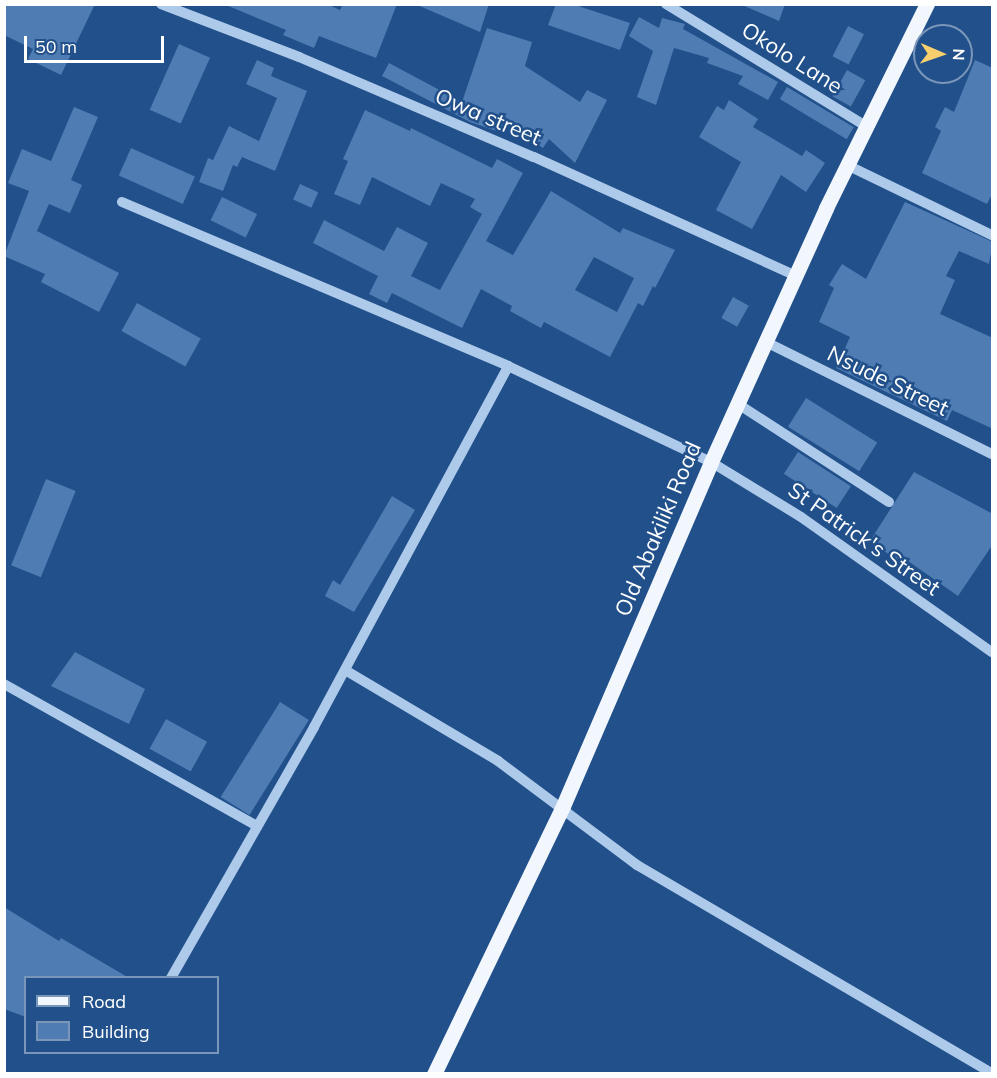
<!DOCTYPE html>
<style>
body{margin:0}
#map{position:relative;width:997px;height:1078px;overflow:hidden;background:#21508a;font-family:Mulish,sans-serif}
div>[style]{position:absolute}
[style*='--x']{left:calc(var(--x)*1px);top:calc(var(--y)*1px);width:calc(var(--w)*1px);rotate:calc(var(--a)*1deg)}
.building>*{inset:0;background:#4e7cb3;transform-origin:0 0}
.minor>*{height:10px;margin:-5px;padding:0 5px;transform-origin:5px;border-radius:5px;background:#aecaeb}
.major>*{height:15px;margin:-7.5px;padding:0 7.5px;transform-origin:7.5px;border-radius:7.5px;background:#f2f7fe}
span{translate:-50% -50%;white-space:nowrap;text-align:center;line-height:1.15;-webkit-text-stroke:5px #21508a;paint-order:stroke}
.street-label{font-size:22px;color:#fff}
.frame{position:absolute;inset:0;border:6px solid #fff;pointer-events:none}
.legend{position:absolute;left:24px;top:976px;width:195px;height:78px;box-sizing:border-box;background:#21508a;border:2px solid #7a96b9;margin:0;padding:8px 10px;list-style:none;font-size:18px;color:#fff}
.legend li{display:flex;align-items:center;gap:12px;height:30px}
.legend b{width:30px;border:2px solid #7a96b9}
.north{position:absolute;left:913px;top:24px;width:60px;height:60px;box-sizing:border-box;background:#21508a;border:2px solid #7a96b9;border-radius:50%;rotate:92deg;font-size:16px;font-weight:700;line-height:24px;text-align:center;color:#fff}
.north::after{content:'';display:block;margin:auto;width:21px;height:27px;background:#f7cf6f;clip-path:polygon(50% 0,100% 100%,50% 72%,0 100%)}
.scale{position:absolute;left:24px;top:36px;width:140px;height:27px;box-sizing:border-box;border:3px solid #fff;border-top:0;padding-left:8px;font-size:18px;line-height:21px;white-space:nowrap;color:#fff;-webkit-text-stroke:4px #21508a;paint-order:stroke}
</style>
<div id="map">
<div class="building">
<i style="clip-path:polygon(4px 4px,95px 4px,61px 75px,28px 59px,33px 49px,4px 35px)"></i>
<i style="clip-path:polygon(327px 4px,340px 10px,343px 4px,397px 4px,376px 58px,319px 36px,314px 48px,283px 35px,286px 30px,226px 5px)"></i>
<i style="clip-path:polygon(415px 4px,489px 4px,480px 32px)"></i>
<i style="clip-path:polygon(556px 4px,572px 4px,630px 23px,620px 50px,548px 25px)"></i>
<i style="clip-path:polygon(740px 4px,785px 4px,779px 21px)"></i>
<i style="clip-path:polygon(639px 17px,659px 28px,662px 18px,685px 24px,683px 29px,778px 82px,768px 100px,738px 84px,743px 76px,707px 63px,709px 58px,674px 48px,656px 105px,637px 97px,653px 51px,629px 36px)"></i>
<i style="left:848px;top:26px;width:18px;height:34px;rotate:27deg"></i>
<i style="clip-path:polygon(487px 28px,532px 42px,525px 66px,580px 102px,587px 90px,607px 100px,575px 163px,549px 139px,543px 148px,505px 124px,502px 133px,470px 122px,382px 76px,389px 63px,462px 102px)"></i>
<i style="left:179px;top:44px;width:34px;height:72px;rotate:24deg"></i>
<i style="clip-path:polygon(257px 60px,274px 68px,271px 76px,307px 91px,275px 171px,242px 157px,237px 167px,233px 165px,223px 191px,199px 182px,208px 158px,213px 160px,229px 126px,259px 141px,277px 98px,246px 84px)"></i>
<i style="clip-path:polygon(975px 60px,993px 68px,993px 192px,987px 204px,922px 173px,941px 131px,935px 127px,945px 107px,954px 112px)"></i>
<i style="left:847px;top:70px;width:21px;height:30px;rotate:29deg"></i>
<i style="left:787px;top:87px;width:78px;height:14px;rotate:31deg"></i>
<i style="clip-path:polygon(729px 100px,758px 119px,753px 127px,802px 156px,806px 150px,825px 163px,806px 192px,781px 175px,752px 229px,716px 210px,741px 162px,699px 137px,717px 106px,724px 110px)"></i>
<i style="clip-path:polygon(74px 107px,98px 117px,71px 180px,82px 185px,70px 213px,49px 204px,37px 231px,119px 273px,99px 312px,41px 282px,45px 274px,4px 256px,29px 191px,8px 183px,22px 149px,51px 161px)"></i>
<i style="clip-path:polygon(evenodd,365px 110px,410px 131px,411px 128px,492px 168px,497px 159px,523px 173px,486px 241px,513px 255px,551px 191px,620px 233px,623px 228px,675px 250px,655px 288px,653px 286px,643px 306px,638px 303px,610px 357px,544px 322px,541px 328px,510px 311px,512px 306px,481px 289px,462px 328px,392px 293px,387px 303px,369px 294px,378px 276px,313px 243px,324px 220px,384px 251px,397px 227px,428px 243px,411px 276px,440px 290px,482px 214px,470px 207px,475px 199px,441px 183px,430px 206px,372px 177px,360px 205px,334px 194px,348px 161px,343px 159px,365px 110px,594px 257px,634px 278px,617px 312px,575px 290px,594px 257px)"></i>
<i style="left:131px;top:148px;width:70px;height:30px;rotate:24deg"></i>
<i style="left:300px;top:184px;width:20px;height:17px;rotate:24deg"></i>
<i style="left:222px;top:197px;width:39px;height:26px;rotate:26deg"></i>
<i style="clip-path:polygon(905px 202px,993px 242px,989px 264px,959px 251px,946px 276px,955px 280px,940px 314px,993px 338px,993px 429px,952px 410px,947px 421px,836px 368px,850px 337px,819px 322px,834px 288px,829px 285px,842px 264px,866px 279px)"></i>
<i style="left:733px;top:297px;width:18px;height:24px;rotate:29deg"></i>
<i style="left:137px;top:303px;width:73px;height:32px;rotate:29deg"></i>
<i style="left:806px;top:398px;width:84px;height:34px;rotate:32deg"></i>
<i style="left:798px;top:452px;width:63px;height:26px;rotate:33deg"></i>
<i style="clip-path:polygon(914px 472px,993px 514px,993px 544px,958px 596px,908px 561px,904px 565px,870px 541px)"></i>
<i style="left:46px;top:479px;width:32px;height:93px;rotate:22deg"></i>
<i style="clip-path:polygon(392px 496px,415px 510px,354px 612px,325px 596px,333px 580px,340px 585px)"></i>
<i style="clip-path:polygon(75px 652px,145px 689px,129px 724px,51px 686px)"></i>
<i style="left:280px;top:702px;width:34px;height:112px;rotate:32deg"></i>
<i style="left:166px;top:719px;width:47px;height:34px;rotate:29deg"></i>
<i style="clip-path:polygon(4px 907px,59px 941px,61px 938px,129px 978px,26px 978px,26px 1017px,4px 1009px)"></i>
</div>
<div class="minor">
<i style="--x:161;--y:4;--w:148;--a:21"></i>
<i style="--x:299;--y:57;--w:255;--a:23.1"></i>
<i style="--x:534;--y:157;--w:288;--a:24.4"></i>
<i style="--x:666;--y:4;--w:234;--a:31.4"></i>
<i style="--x:849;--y:166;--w:159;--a:25.8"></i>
<i style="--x:122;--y:202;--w:419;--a:23"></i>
<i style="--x:508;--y:366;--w:225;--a:25.3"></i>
<i style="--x:711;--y:462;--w:105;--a:31.4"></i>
<i style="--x:801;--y:517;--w:234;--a:35.3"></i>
<i style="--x:766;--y:342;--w:252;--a:26.4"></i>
<i style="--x:738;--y:404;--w:180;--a:33"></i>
<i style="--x:345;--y:670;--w:178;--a:30.7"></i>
<i style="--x:498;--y:761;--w:174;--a:36.8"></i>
<i style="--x:637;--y:865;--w:411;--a:30.4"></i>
<i style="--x:4;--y:684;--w:290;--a:29.3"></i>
<i style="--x:171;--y:978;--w:289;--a:-60.3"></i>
<i style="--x:314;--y:727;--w:410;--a:-61.7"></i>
</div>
<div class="major">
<i style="--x:434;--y:1074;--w:297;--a:-64.3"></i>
<i style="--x:563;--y:806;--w:374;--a:-66.7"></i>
<i style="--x:711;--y:462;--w:279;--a:-65.6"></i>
<i style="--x:826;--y:208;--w:228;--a:-63.7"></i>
</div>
<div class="street-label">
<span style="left:792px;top:58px;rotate:32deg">Okolo Lane</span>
<span style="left:488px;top:117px;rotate:23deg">Owa street</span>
<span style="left:888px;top:381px;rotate:26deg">Nsude Street</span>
<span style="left:658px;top:529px;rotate:-67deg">Old Abakiliki Road</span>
<span style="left:864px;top:539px;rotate:35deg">St Patrick's Street</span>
</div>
<div class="frame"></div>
<ul class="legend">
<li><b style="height:8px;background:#f2f7fe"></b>Road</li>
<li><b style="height:16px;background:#4e7cb3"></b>Building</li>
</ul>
<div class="north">N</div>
<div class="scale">50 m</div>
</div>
